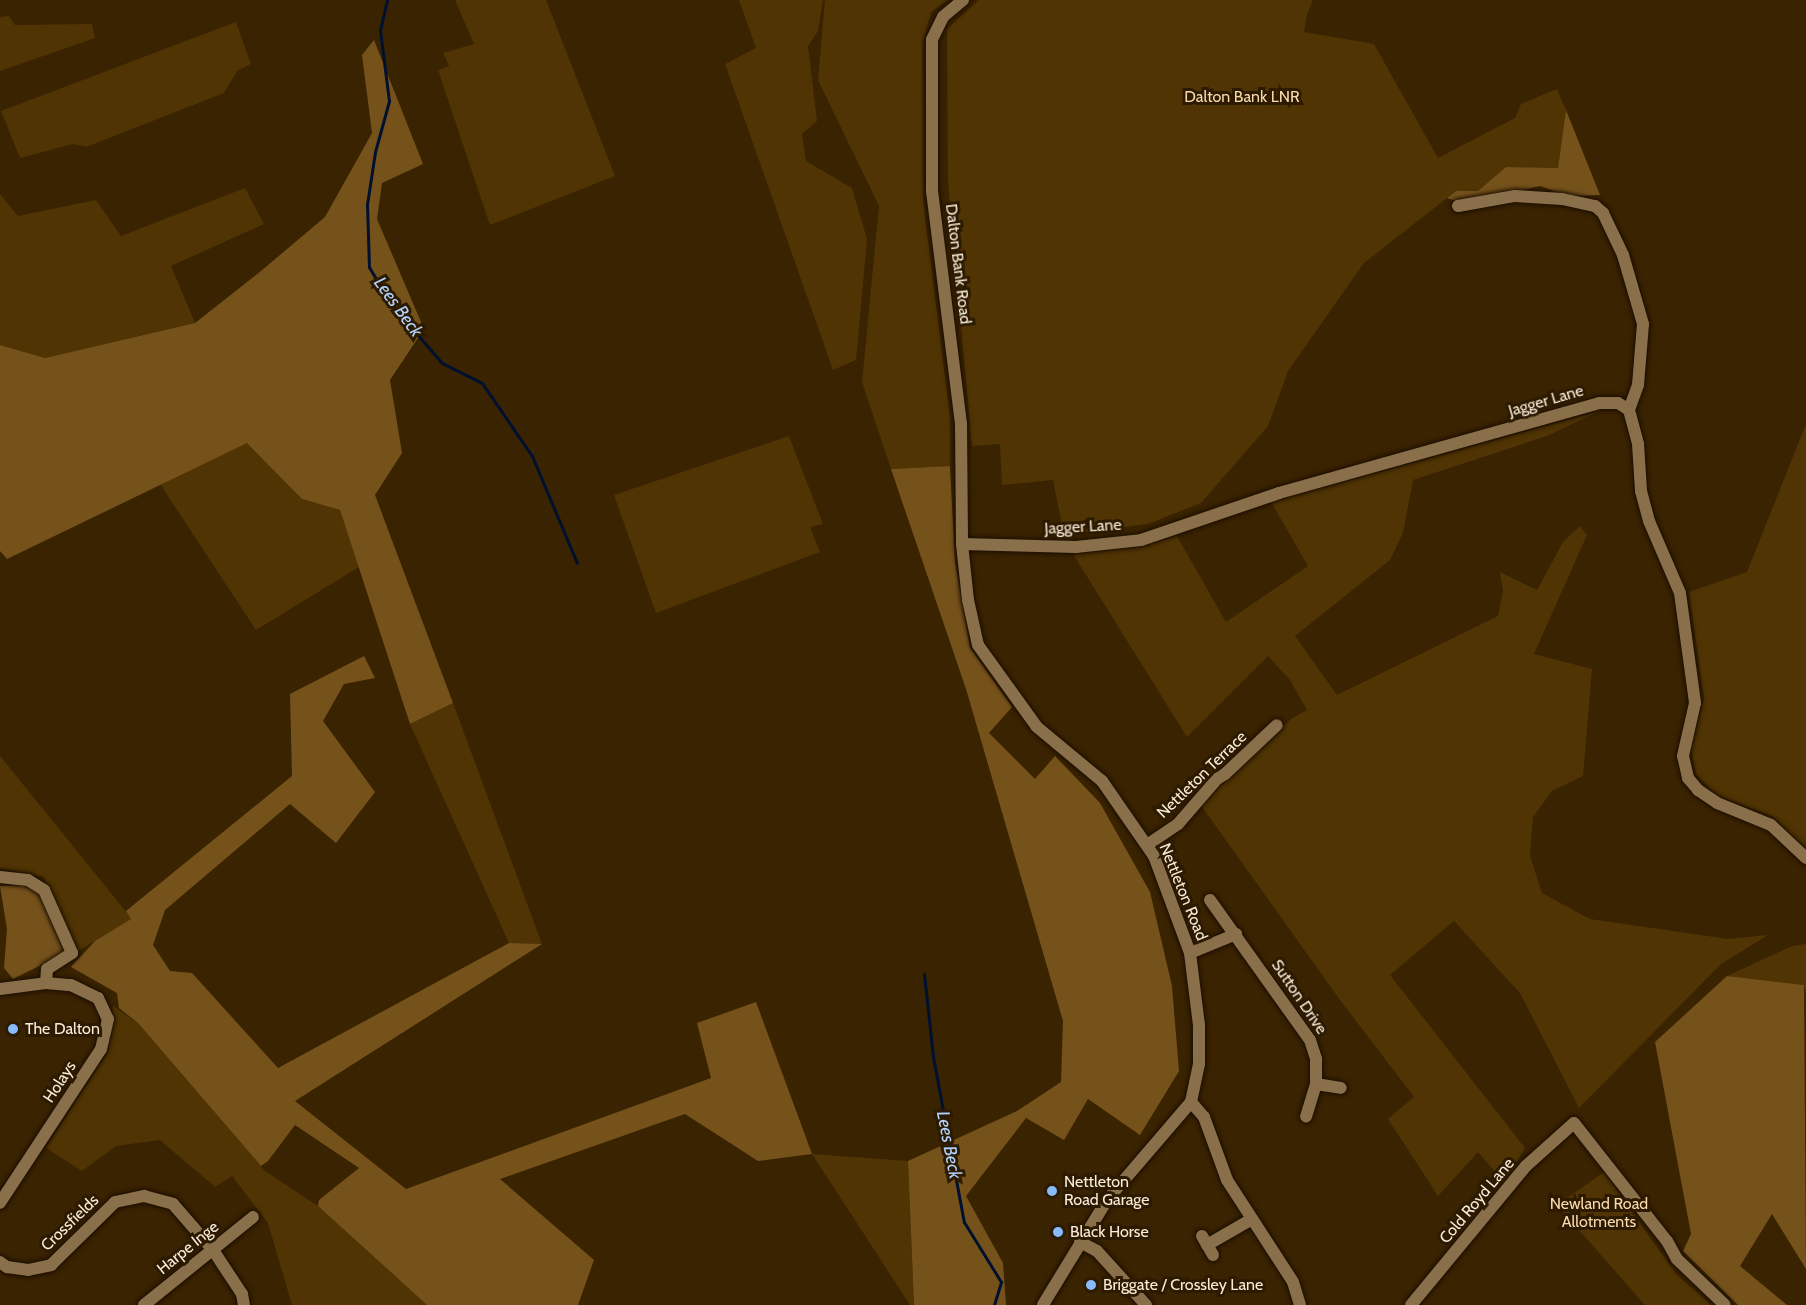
<!DOCTYPE html>
<style>
body{margin:0}
#map{position:relative;width:1806px;height:1305px;overflow:hidden;background:#3a2300;font-family:Cabin,sans-serif}
div>[style]{position:absolute}
[style*='--x']{left:calc(var(--x)*1px);top:calc(var(--y)*1px);width:calc(var(--w)*1px);rotate:calc(var(--a)*1deg)}
.green>*{inset:0;background:#503403}
.forest>*{inset:0;background:#76521b}
.stream>*{height:3px;margin:-1.5px;padding:0 1.5px;transform-origin:1.5px;border-radius:1.5px;background:#00102e}
.roads{filter:drop-shadow(0 0 2px #1a0e00) drop-shadow(0 0 2px #1a0e00)}
.minor>*{height:12px;margin:-6px;padding:0 6px;transform-origin:6px;border-radius:6px;background:#896f4a}
.dots>*{width:16px;height:16px;translate:-50% -50%;box-sizing:border-box;border:3px solid #2c1a01;border-radius:50%}
span{translate:-50% -50%;white-space:nowrap;text-align:center;line-height:1.15;-webkit-text-stroke:6px #2c1a01;paint-order:stroke}
.park-label{font-size:16px;color:#fad9ad}
.street-label{font-size:16px;color:#fbecd9}
.poi-label{font-size:16px;color:#fbecd9}
.left{translate:0 -50%;text-align:left}
.water-label{font-size:18px;color:#b2d3fd;font-style:italic}
</style>
<div id="map">
<div class="green">
<i style="clip-path:polygon(455px 0,546px 0,615px 176px,490px 225px,438px 70px,449px 66px,443px 53px,474px 44px)"></i>
<i style="clip-path:polygon(739px 0,823px 0,818px 31px,808px 46px,817px 121px,802px 134px,806px 161px,852px 188px,867px 239px,856px 360px,833px 370px,725px 64px,756px 48px)"></i>
<i style="clip-path:polygon(825px 0,947px 0,931px 12px,922px 44px,923px 201px,950px 417px,950px 466px,891px 469px,862px 382px,879px 206px,818px 80px)"></i>
<i style="clip-path:polygon(979px 0,1313px 0,1307px 15px,1304px 32px,1374px 44px,1438px 158px,1515px 118px,1521px 104px,1557px 89px,1566px 110px,1558px 168px,1506px 167px,1478px 191px,1456px 191px,1364px 263px,1288px 371px,1268px 426px,1201px 503px,1148px 524px,1064px 535px,1053px 480px,1002px 485px,1000px 444px,972px 446px,948px 182px,947px 29px)"></i>
<i style="clip-path:polygon(9px 16px,15px 25px,92px 24px,95px 38px,0 71px,0 17px)"></i>
<i style="clip-path:polygon(236px 22px,251px 64px,237px 71px,224px 93px,86px 147px,73px 144px,20px 158px,1px 111px)"></i>
<i style="clip-path:polygon(245px 188px,264px 224px,171px 266px,195px 323px,45px 358px,0 345px,0 194px,18px 216px,96px 200px,121px 236px)"></i>
<i style="clip-path:polygon(1600px 411px,1547px 436px,1413px 480px,1403px 533px,1390px 560px,1295px 636px,1337px 695px,1498px 616px,1503px 591px,1500px 572px,1537px 590px,1563px 542px,1580px 526px,1587px 535px,1534px 654px,1592px 669px,1583px 776px,1552px 791px,1533px 817px,1530px 856px,1542px 893px,1590px 919px,1728px 939px,1768px 935px,1721px 964px,1579px 1108px,1520px 993px,1454px 921px,1390px 975px,1525px 1148px,1504px 1182px,1478px 1152px,1438px 1196px,1388px 1119px,1414px 1097px,1340px 1000px,1200px 804px,1291px 719px,1307px 710px,1290px 680px,1268px 656px,1187px 737px,1073px 554px,1143px 546px,1177px 536px,1226px 622px,1308px 566px,1271px 502px)"></i>
<i style="clip-path:polygon(1806px 424px,1806px 849px,1772px 816px,1716px 795px,1696px 774px,1691px 748px,1704px 698px,1689px 592px,1747px 572px)"></i>
<i style="clip-path:polygon(789px 436px,823px 524px,810px 527px,820px 552px,656px 613px,614px 495px)"></i>
<i style="clip-path:polygon(247px 442px,302px 499px,340px 510px,359px 567px,256px 630px,160px 484px)"></i>
<i style="clip-path:polygon(453px 703px,542px 944px,509px 943px,410px 724px)"></i>
<i style="clip-path:polygon(0 756px,132px 919px,76px 952px,44px 877px,0 868px)"></i>
<i style="clip-path:polygon(1806px 944px,1806px 997px,1804px 985px,1727px 976px,1792px 946px)"></i>
<i style="clip-path:polygon(113px 1006px,138px 1023px,265px 1171px,318px 1206px,427px 1305px,292px 1305px,268px 1223px,232px 1176px,215px 1187px,160px 1140px,116px 1146px,82px 1171px,46px 1148px,108px 1052px)"></i>
<i style="clip-path:polygon(812px 1154px,908px 1161px,914px 1305px,910px 1305px)"></i>
<i style="clip-path:polygon(1604px 1172px,1676px 1274px,1711px 1305px,1645px 1305px,1557px 1205px)"></i>
</div>
<div class="forest">
<i style="clip-path:polygon(374px 40px,423px 164px,382px 183px,377px 219px,424px 329px,390px 380px,402px 453px,375px 495px,453px 703px,410px 724px,340px 510px,302px 499px,247px 443px,7px 559px,0 551px,0 345px,45px 358px,195px 323px,261px 271px,325px 217px,372px 133px,362px 55px)"></i>
<i style="clip-path:polygon(1566px 110px,1600px 195px,1569px 196px,1540px 186px,1462px 203px,1447px 198px,1456px 191px,1478px 191px,1506px 167px,1558px 168px)"></i>
<i style="clip-path:polygon(950px 466px,955px 562px,970px 648px,1012px 707px,989px 733px,1035px 779px,1055px 756px,1100px 803px,1150px 892px,1172px 986px,1179px 1071px,1140px 1135px,1088px 1099px,1064px 1140px,1026px 1118px,966px 1196px,1003px 1263px,1006px 1305px,914px 1305px,908px 1161px,1017px 1111px,1061px 1082px,1063px 1021px,966px 689px,891px 469px)"></i>
<i style="clip-path:polygon(364px 656px,375px 678px,344px 684px,323px 721px,375px 792px,336px 843px,290px 804px,165px 910px,153px 945px,170px 971px,192px 973px,278px 1068px,509px 943px,542px 944px,295px 1101px,406px 1189px,711px 1078px,697px 1023px,756px 1002px,812px 1154px,758px 1161px,685px 1114px,500px 1179px,594px 1260px,578px 1305px,427px 1305px,318px 1206px,319px 1200px,359px 1168px,295px 1125px,268px 1161px,261px 1166px,138px 1023px,119px 1008px,117px 993px,71px 967px,95px 941px,131px 919px,126px 911px,292px 776px,290px 694px)"></i>
<i style="clip-path:polygon(26px 885px,40px 894px,65px 953px,13px 979px,4px 968px,7px 929px,0 886px)"></i>
<i style="clip-path:polygon(1727px 976px,1804px 985px,1806px 1269px,1772px 1214px,1740px 1266px,1787px 1305px,1738px 1305px,1683px 1251px,1691px 1234px,1655px 1042px)"></i>
</div>
<div class="stream">
<i style="--x:387;--y:0;--w:31;--a:103"></i>
<i style="--x:380;--y:30;--w:72;--a:82.8"></i>
<i style="--x:389;--y:101;--w:53;--a:105.4"></i>
<i style="--x:375;--y:152;--w:53;--a:98.7"></i>
<i style="--x:367;--y:204;--w:63;--a:88.2"></i>
<i style="--x:369;--y:267;--w:43;--a:59.3"></i>
<i style="--x:391;--y:304;--w:78;--a:49.2"></i>
<i style="--x:442;--y:363;--w:45;--a:26.6"></i>
<i style="--x:482;--y:383;--w:88;--a:55.6"></i>
<i style="--x:532;--y:456;--w:116;--a:67.2"></i>
<i style="--x:924;--y:974;--w:83;--a:83.8"></i>
<i style="--x:933;--y:1057;--w:168;--a:79.4"></i>
<i style="--x:964;--y:1222;--w:70;--a:58.3"></i>
<i style="--x:1001;--y:1282;--w:24;--a:107"></i>
</div>
<div class="roads">
<div class="minor">
<i style="--x:963;--y:0;--w:26;--a:140"></i>
<i style="--x:943;--y:17;--w:25;--a:116"></i>
<i style="--x:932;--y:40;--w:151;--a:90"></i>
<i style="--x:932;--y:191;--w:235;--a:82.9"></i>
<i style="--x:961;--y:424;--w:120;--a:89.5"></i>
<i style="--x:962;--y:544;--w:56;--a:83.9"></i>
<i style="--x:968;--y:600;--w:46;--a:77.5"></i>
<i style="--x:978;--y:645;--w:101;--a:54.3"></i>
<i style="--x:1037;--y:727;--w:85;--a:39.7"></i>
<i style="--x:1102;--y:781;--w:91;--a:55.3"></i>
<i style="--x:1154;--y:856;--w:103;--a:69.6"></i>
<i style="--x:1190;--y:953;--w:73;--a:82.9"></i>
<i style="--x:1199;--y:1025;--w:39;--a:90"></i>
<i style="--x:1199;--y:1064;--w:39;--a:102"></i>
<i style="--x:1191;--y:1102;--w:129;--a:130.6"></i>
<i style="--x:1107;--y:1200;--w:123;--a:121.4"></i>
<i style="--x:1458;--y:206;--w:58;--a:-10"></i>
<i style="--x:1515;--y:196;--w:47;--a:3.7"></i>
<i style="--x:1562;--y:199;--w:34;--a:12"></i>
<i style="--x:1595;--y:206;--w:11;--a:41"></i>
<i style="--x:1603;--y:213;--w:47;--a:64.5"></i>
<i style="--x:1623;--y:255;--w:72;--a:73.8"></i>
<i style="--x:1643;--y:324;--w:61;--a:94.7"></i>
<i style="--x:1638;--y:385;--w:27;--a:110"></i>
<i style="--x:962;--y:544;--w:114;--a:1.5"></i>
<i style="--x:1076;--y:547;--w:65;--a:-6.1"></i>
<i style="--x:1141;--y:540;--w:146;--a:-18.8"></i>
<i style="--x:1279;--y:493;--w:332;--a:-15.7"></i>
<i style="--x:1599;--y:403;--w:19;--a:0"></i>
<i style="--x:1618;--y:403;--w:13;--a:32"></i>
<i style="--x:1629;--y:410;--w:35;--a:75"></i>
<i style="--x:1638;--y:444;--w:47;--a:86.3"></i>
<i style="--x:1641;--y:491;--w:31;--a:75"></i>
<i style="--x:1649;--y:521;--w:78;--a:66.7"></i>
<i style="--x:1680;--y:593;--w:111;--a:82.2"></i>
<i style="--x:1695;--y:703;--w:54;--a:102.8"></i>
<i style="--x:1683;--y:756;--w:23;--a:77"></i>
<i style="--x:1688;--y:778;--w:16;--a:50"></i>
<i style="--x:1698;--y:790;--w:23;--a:34"></i>
<i style="--x:1717;--y:803;--w:58;--a:22.2"></i>
<i style="--x:1771;--y:825;--w:48;--a:43.3"></i>
<i style="--x:1147;--y:845;--w:37;--a:-34"></i>
<i style="--x:1178;--y:824;--w:60;--a:-49.1"></i>
<i style="--x:1217;--y:779;--w:9;--a:-32"></i>
<i style="--x:1225;--y:774;--w:71;--a:-43.3"></i>
<i style="--x:0;--y:877;--w:28;--a:6"></i>
<i style="--x:28;--y:880;--w:19;--a:32"></i>
<i style="--x:44;--y:890;--w:69;--a:66"></i>
<i style="--x:72;--y:953;--w:30;--a:147"></i>
<i style="--x:47;--y:969;--w:14;--a:94"></i>
<i style="--x:1210;--y:900;--w:172;--a:54.5"></i>
<i style="--x:1310;--y:1040;--w:20;--a:72"></i>
<i style="--x:1316;--y:1059;--w:25;--a:90"></i>
<i style="--x:1316;--y:1084;--w:34;--a:107"></i>
<i style="--x:1190;--y:953;--w:50;--a:-22.4"></i>
<i style="--x:0;--y:989;--w:46;--a:-7.4"></i>
<i style="--x:46;--y:983;--w:25;--a:5"></i>
<i style="--x:71;--y:985;--w:30;--a:26"></i>
<i style="--x:98;--y:998;--w:23;--a:65"></i>
<i style="--x:108;--y:1019;--w:31;--a:103"></i>
<i style="--x:101;--y:1049;--w:184;--a:123.3"></i>
<i style="--x:1316;--y:1084;--w:25;--a:9"></i>
<i style="--x:1191;--y:1102;--w:20;--a:49"></i>
<i style="--x:1204;--y:1117;--w:67;--a:69.9"></i>
<i style="--x:1227;--y:1180;--w:121;--a:57.1"></i>
<i style="--x:1293;--y:1282;--w:24;--a:73"></i>
<i style="--x:1202;--y:1236;--w:22;--a:60"></i>
<i style="--x:1080;--y:1242;--w:19;--a:28"></i>
<i style="--x:1097;--y:1251;--w:73;--a:47.8"></i>
<i style="--x:1207;--y:1245;--w:52;--a:-30"></i>
<i style="--x:0;--y:1262;--w:9;--a:36"></i>
<i style="--x:7;--y:1267;--w:21;--a:8"></i>
<i style="--x:28;--y:1270;--w:24;--a:-12"></i>
<i style="--x:51;--y:1265;--w:90;--a:-44.5"></i>
<i style="--x:115;--y:1202;--w:30;--a:-12"></i>
<i style="--x:144;--y:1196;--w:30;--a:15"></i>
<i style="--x:173;--y:1204;--w:61;--a:49"></i>
<i style="--x:213;--y:1250;--w:53;--a:56.6"></i>
<i style="--x:242;--y:1294;--w:11;--a:80"></i>
<i style="--x:144;--y:1305;--w:140;--a:-38.9"></i>
<i style="--x:1411;--y:1305;--w:180;--a:-50.4"></i>
<i style="--x:1526;--y:1166;--w:64;--a:-41.9"></i>
<i style="--x:1574;--y:1123;--w:150;--a:51.8"></i>
<i style="--x:1667;--y:1241;--w:21;--a:61"></i>
<i style="--x:1677;--y:1259;--w:66;--a:43.8"></i>
</div>
</div>
<div class="dots">
<i style="left:13px;top:1029px;background:#87bbfb"></i>
<i style="left:1052px;top:1191px;background:#87bbfb"></i>
<i style="left:1058px;top:1232px;background:#87bbfb"></i>
<i style="left:1091px;top:1285px;background:#87bbfb"></i>
</div>
<div class="park-label">
<span style="left:1242px;top:97px">Dalton Bank LNR</span>
<span style="left:1599px;top:1213px">Newland Road<br>Allotments</span>
</div>
<div class="street-label">
<span style="left:958px;top:264px;rotate:83deg">Dalton Bank Road</span>
<span style="left:1546px;top:401px;rotate:-16deg">Jagger Lane</span>
<span style="left:1083px;top:527px;rotate:-3deg">Jagger Lane</span>
<span style="left:1202px;top:775px;rotate:-44deg">Nettleton Terrace</span>
<span style="left:1183px;top:892px;rotate:68deg">Nettleton Road</span>
<span style="left:1299px;top:997px;rotate:56deg">Sutton Drive</span>
<span style="left:60px;top:1082px;rotate:-57deg">Holays</span>
<span style="left:1477px;top:1201px;rotate:-50deg">Cold Royd Lane</span>
<span style="left:70px;top:1223px;rotate:-44deg">Crossfields</span>
<span style="left:188px;top:1248px;rotate:-39deg">Harpe Inge</span>
</div>
<div class="poi-label">
<span class="left" style="left:25px;top:1029px">The Dalton</span>
<span class="left" style="left:1064px;top:1191px">Nettleton<br>Road Garage</span>
<span class="left" style="left:1070px;top:1232px">Black Horse</span>
<span class="left" style="left:1103px;top:1285px">Briggate / Crossley Lane</span>
</div>
<div class="water-label">
<span style="left:398px;top:307px;rotate:54deg">Lees Beck</span>
<span style="left:949px;top:1145px;rotate:79deg">Lees Beck</span>
</div>
</div>
